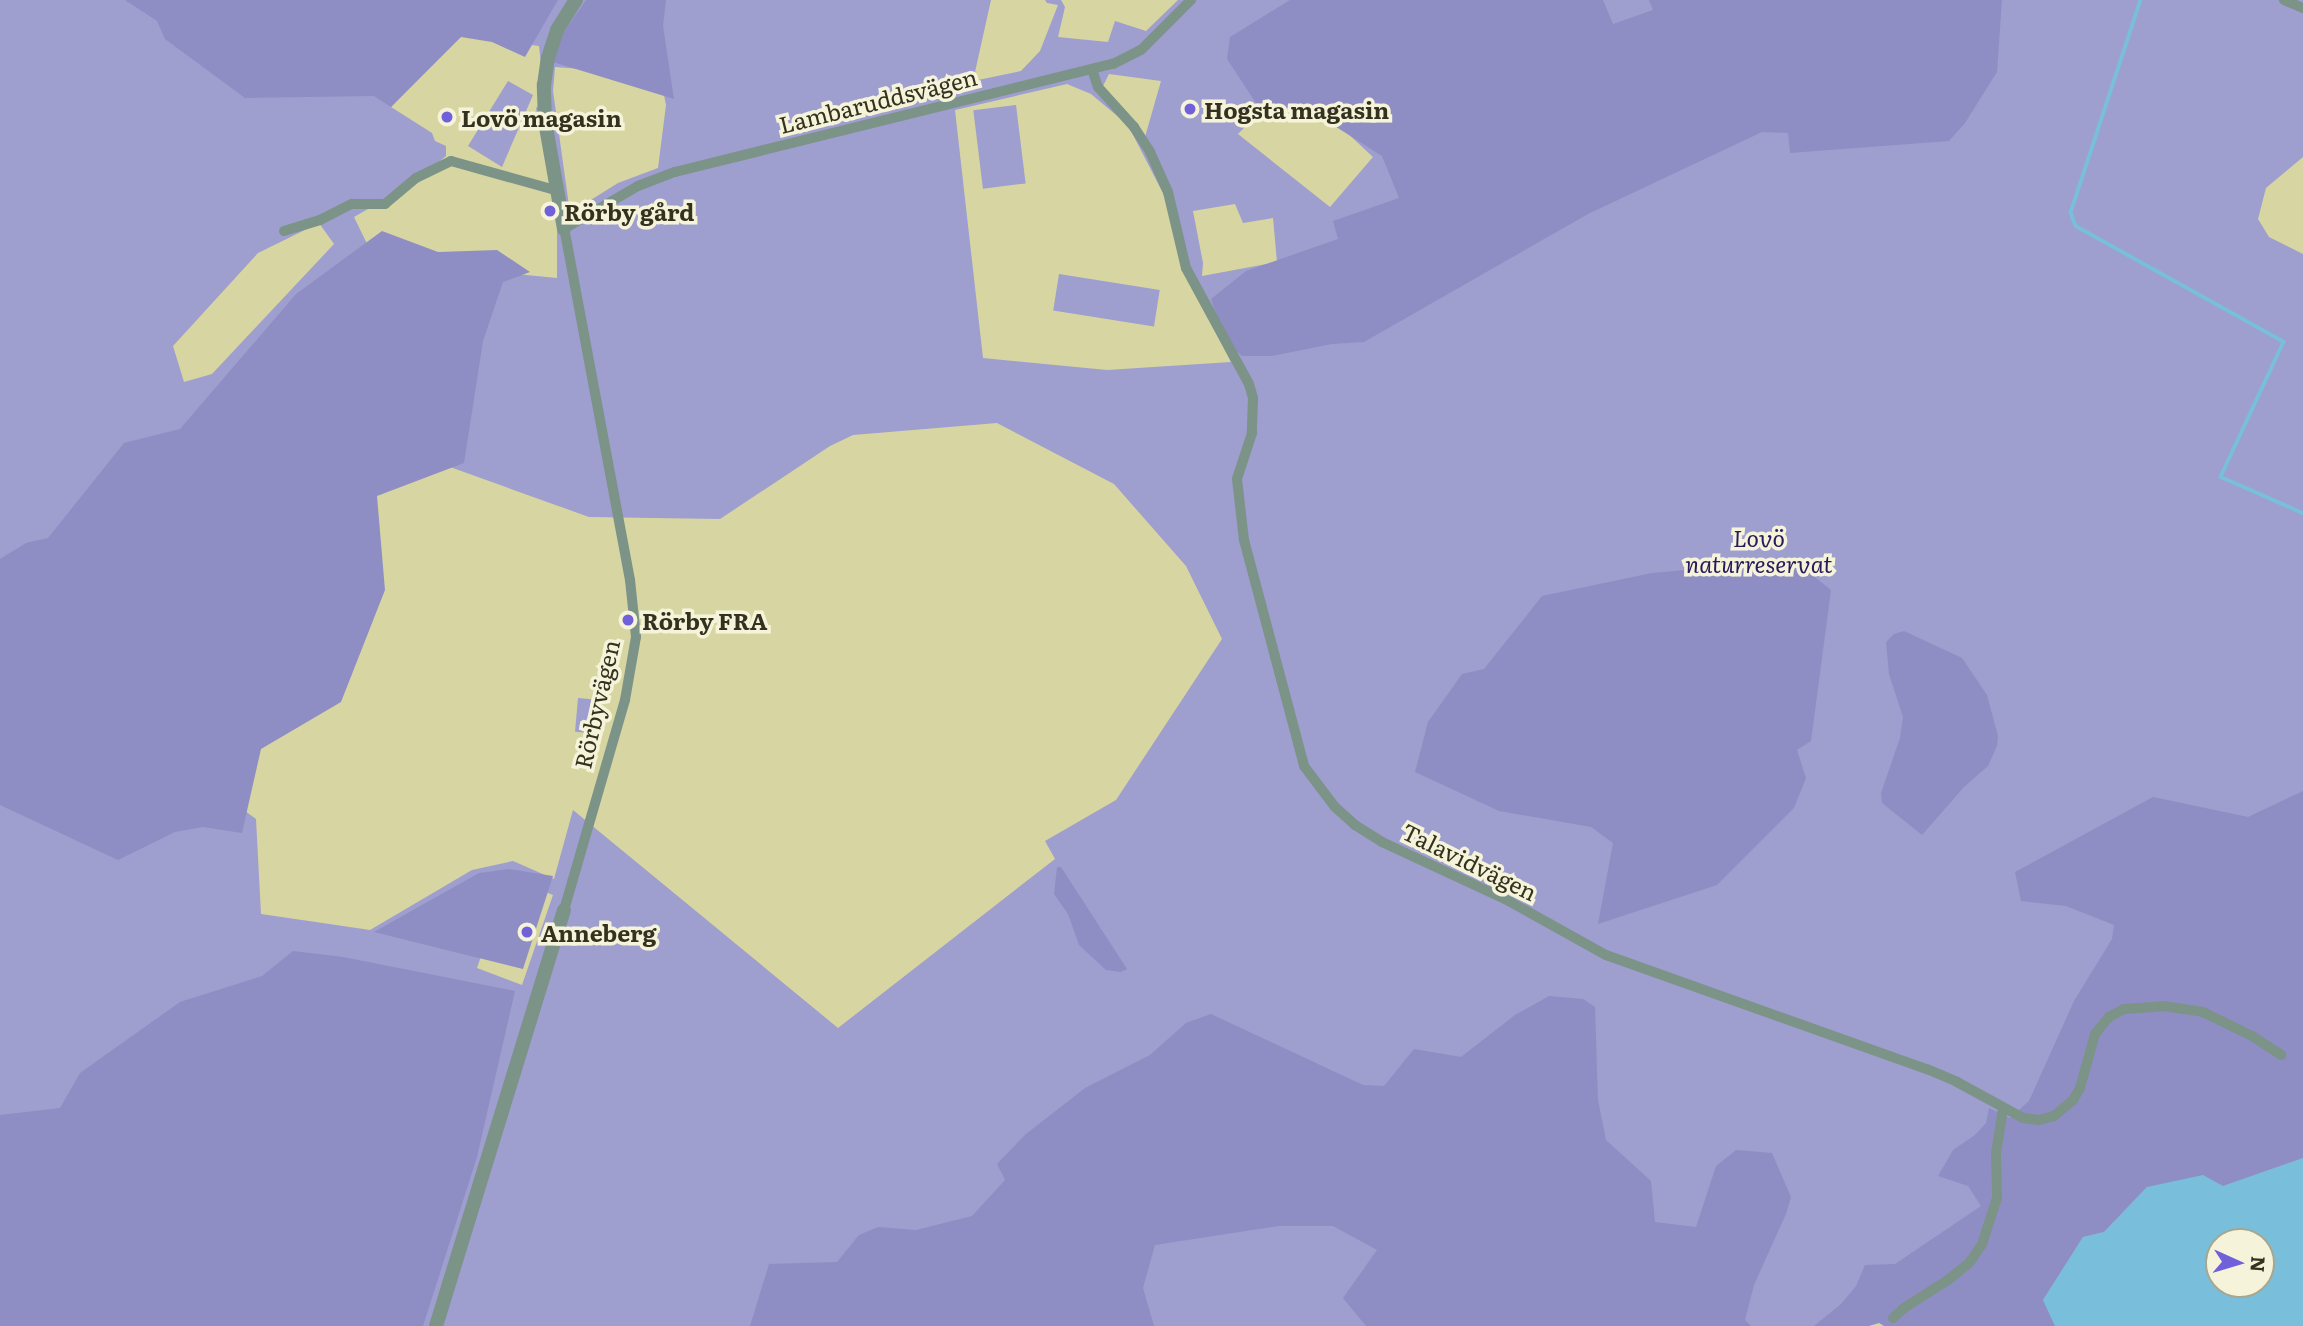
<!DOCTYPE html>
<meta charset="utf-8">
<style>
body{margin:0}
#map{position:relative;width:2303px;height:1326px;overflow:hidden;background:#d7d5a1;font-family:Literata,serif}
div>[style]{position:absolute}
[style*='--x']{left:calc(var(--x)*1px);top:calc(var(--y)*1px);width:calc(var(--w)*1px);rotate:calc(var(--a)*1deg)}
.green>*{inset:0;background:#9e9ecf;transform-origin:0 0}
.forest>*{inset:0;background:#8f8ec4}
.water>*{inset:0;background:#79beda}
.stream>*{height:3.5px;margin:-1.75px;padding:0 1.75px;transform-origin:1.75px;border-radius:1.75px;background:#79beda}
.minor>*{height:10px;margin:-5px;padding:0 5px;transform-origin:5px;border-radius:5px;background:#7c9388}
.tertiary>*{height:14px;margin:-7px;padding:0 7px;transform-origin:7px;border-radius:7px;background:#7c9388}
.dots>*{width:19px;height:19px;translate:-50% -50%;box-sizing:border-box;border:4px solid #f5f4da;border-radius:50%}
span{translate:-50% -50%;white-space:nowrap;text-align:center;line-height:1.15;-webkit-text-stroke:7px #f5f4da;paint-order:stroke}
.street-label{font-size:23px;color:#34321e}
.poi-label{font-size:23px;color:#34321e;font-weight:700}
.left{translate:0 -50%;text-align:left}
.park-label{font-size:23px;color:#271b5c;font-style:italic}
.north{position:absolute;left:2205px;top:1228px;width:70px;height:70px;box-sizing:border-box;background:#f5f4da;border:2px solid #a8a68f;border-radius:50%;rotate:94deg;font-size:19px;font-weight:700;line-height:28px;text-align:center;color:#34321e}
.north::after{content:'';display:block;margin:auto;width:24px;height:32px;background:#7060da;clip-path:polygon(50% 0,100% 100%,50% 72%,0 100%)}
</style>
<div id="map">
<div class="green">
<i style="clip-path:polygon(evenodd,0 0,991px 0,973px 81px,1021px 71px,1040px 51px,1058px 5px,1047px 3px,1045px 0,1061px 0,1065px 7px,1058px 37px,1108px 42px,1115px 21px,1146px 31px,1178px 0,2303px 0,2303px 157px,2266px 188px,2258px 219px,2269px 237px,2303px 254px,2303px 982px,2281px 964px,2303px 1161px,2303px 1326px,1919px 1326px,1902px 1304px,1822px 1326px,0 1326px,0 0,460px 36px,539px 46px,545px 100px,536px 108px,557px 219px,557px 278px,375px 260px,354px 217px,412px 184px,446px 156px,446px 146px,435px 141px,432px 133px,391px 107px,460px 36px,0 0,555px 67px,660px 75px,666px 105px,658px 168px,618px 183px,570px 213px,553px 91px,555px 67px,0 0,1109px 74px,1161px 81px,1145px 137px,1102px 88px,1109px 74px,0 0,1067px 84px,1091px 94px,1128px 125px,1168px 203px,1184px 271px,1231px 362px,1107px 370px,983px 358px,955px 110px,1067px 84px,0 0,1277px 94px,1298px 111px,1313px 101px,1373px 157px,1330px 207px,1238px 134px,1277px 94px,0 0,1235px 204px,1243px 223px,1273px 218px,1277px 262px,1202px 276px,1203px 263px,1193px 211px,1235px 204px,0 0,319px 223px,334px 244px,212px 374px,184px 382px,173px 346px,258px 253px,319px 223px,0 0,997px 423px,1114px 484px,1186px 566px,1222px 639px,1116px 800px,1045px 841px,1055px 859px,838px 1028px,573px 810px,554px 879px,513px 861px,472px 870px,370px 930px,261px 914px,256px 819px,163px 751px,411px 453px,589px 517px,720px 519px,830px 446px,853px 435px,997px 423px,0 0,508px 877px,553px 895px,522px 985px,477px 968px,508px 877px,0 0,2219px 1242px,2261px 1242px,2261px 1284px,2219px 1284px,2219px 1242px)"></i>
<i style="clip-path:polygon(508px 81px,533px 95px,502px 167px,468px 146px)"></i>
<i style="left:1016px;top:105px;width:79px;height:43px;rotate:83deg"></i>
<i style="left:1059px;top:274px;width:102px;height:37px;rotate:9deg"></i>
<i style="left:578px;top:698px;width:22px;height:34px;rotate:5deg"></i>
</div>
<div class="forest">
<i style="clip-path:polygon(125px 0,558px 0,525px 57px,492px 42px,461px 37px,391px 107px,374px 96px,245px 98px,165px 39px,157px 21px)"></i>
<i style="clip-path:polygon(586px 0,666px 0,663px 26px,674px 99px,553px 62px,557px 42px)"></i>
<i style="clip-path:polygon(1290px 0,1603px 0,1613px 24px,1653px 10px,1649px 0,2002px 0,1997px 72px,1965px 123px,1949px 141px,1790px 153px,1788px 133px,1762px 132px,1588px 214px,1364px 342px,1332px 344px,1272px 356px,1242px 356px,1225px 340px,1211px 299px,1246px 271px,1338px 239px,1333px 221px,1399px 198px,1382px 156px,1300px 104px,1277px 112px,1256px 103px,1227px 59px,1230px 37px)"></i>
<i style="clip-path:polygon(382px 231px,438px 252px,497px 250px,530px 272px,503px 282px,483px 341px,464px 463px,377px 496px,385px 590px,341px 702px,261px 749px,242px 833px,203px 827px,175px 832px,118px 860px,0 805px,0 559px,26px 543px,48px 538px,124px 443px,180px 429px,296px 294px)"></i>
<i style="clip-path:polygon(1794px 560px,1831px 590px,1811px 741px,1797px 750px,1806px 778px,1794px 808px,1717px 885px,1598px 924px,1613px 843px,1591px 827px,1499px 811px,1415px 772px,1428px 722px,1462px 674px,1484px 669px,1542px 596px,1652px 573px)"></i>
<i style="clip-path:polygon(1904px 631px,1962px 658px,1987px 695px,1998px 736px,1997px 746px,1988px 766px,1964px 787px,1922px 835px,1882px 803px,1881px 793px,1900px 738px,1903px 717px,1889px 674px,1886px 642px,1894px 634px)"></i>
<i style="clip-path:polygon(2303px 791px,2303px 1158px,2223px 1186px,2147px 1187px,2104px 1232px,2083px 1237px,2043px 1300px,2055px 1326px,1884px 1326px,1879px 1323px,1869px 1326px,1814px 1326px,1841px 1304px,1856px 1286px,1865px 1265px,1895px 1264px,1981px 1206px,1968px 1186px,1938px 1176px,1953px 1150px,1975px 1135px,1986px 1123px,1989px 1108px,2010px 1118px,2029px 1101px,2074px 1001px,2112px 939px,2114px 925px,2066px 906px,2021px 901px,2015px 872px,2153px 797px,2248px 817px)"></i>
<i style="clip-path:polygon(1057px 867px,1061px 867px,1127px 969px,1121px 972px,1106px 970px,1079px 945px,1068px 914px,1054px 894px)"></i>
<i style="clip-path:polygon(509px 869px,553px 876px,523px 969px,374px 932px,479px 873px)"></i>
<i style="clip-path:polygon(293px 951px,343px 957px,515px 991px,477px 1157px,423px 1326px,0 1326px,0 1115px,60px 1108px,80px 1073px,180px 1002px,262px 976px)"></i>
<i style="clip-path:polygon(1549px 996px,1583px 999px,1595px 1007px,1598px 1100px,1606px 1140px,1651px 1181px,1655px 1222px,1696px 1227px,1716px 1166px,1736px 1150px,1772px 1153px,1791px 1197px,1786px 1214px,1754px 1285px,1745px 1320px,1751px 1326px,1366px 1326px,1343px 1298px,1377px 1250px,1333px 1226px,1279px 1226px,1155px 1245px,1143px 1288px,1154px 1326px,750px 1326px,769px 1264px,837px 1262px,859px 1235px,878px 1227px,916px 1230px,972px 1216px,1005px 1180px,997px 1164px,1026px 1134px,1085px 1088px,1150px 1055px,1186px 1023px,1211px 1014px,1363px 1085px,1384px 1086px,1414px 1049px,1461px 1057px,1515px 1015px)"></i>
</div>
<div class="water">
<i style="clip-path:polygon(evenodd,2303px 1158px,2303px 1326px,2055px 1326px,2043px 1300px,2083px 1237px,2104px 1232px,2147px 1187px,2203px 1175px,2223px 1186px,2303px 1158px,2219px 1242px,2261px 1242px,2261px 1284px,2219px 1284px,2219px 1242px)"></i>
</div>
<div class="stream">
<i style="--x:2141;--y:0;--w:224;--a:108.2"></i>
<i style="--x:2071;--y:213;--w:14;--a:69"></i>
<i style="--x:2076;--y:226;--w:238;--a:29.1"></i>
<i style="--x:2284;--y:342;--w:149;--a:115"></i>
<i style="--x:2221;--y:477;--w:90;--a:23.7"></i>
</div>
<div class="minor">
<i style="--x:2284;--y:0;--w:21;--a:23"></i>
<i style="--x:1092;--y:69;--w:19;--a:72"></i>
<i style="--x:1098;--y:87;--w:54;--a:48"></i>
<i style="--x:1134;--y:127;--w:30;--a:57"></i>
<i style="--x:1150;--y:152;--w:44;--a:65.8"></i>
<i style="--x:1168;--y:192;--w:78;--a:76.7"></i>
<i style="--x:1186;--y:268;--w:132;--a:61.5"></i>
<i style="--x:1249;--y:384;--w:15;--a:74"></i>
<i style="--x:1253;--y:398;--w:35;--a:92"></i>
<i style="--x:1252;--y:433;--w:48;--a:108.1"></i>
<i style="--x:1237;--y:479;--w:61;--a:83.5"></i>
<i style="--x:1244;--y:540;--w:234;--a:75.1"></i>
<i style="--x:1304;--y:766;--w:51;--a:52.9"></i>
<i style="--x:1335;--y:807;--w:27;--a:42"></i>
<i style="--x:1355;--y:825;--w:32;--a:32"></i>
<i style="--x:1382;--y:842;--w:136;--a:24.9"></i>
<i style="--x:1505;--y:899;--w:115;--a:29"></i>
<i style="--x:1606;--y:955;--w:341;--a:19.6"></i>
<i style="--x:1927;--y:1069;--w:33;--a:23"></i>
<i style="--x:1957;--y:1082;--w:75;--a:28.6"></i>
<i style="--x:2023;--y:1118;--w:16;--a:7"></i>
<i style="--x:2039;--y:1120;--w:16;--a:-15"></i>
<i style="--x:2054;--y:1116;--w:25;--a:-40"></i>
<i style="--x:2073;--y:1100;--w:14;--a:-60"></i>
<i style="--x:2080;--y:1088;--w:56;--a:-74.5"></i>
<i style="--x:2095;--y:1034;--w:22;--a:-51"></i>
<i style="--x:2109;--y:1017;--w:17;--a:-28"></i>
<i style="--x:2124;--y:1009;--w:39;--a:-4"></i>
<i style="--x:2163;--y:1006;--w:40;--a:8.5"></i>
<i style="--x:2203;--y:1012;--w:55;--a:26.1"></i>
<i style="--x:2252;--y:1036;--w:35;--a:33"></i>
<i style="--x:284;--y:231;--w:38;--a:-17"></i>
<i style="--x:320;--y:220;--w:36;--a:-27"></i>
<i style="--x:352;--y:204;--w:33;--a:0"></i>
<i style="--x:385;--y:204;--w:40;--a:-40"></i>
<i style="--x:416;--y:178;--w:39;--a:-26"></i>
<i style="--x:451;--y:161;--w:108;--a:15.6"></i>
<i style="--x:564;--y:910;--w:219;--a:-73.8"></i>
<i style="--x:625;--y:700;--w:64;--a:-80.1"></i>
<i style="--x:636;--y:637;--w:57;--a:-96"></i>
<i style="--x:630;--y:580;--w:357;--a:-100.6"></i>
<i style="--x:564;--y:229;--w:86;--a:-30.2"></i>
<i style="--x:638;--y:186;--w:40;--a:-21"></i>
<i style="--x:675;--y:172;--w:451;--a:-13.9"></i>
<i style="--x:1113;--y:64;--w:31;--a:-27"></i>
<i style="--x:1141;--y:50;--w:71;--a:-45"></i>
<i style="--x:1893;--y:1318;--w:15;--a:-42"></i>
<i style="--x:1904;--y:1308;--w:52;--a:-32.5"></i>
<i style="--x:1948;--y:1280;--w:28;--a:-39"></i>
<i style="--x:1970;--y:1262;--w:22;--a:-56"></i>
<i style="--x:1982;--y:1244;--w:48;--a:-71.9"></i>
<i style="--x:1997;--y:1198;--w:45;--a:-91.3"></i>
<i style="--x:1996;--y:1153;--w:45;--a:-81"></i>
</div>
<div class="tertiary">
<i style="--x:564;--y:229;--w:110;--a:-100"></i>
<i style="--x:545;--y:121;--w:36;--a:-92"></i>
<i style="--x:544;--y:85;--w:27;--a:-82"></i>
<i style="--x:548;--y:58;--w:29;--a:-72"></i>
<i style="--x:557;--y:30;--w:36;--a:-58"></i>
<i style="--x:436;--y:1326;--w:435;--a:-72.9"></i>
</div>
<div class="dots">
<i style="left:1190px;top:109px;background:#7060da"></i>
<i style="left:447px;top:117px;background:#7060da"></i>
<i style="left:550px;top:211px;background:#7060da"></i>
<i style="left:628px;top:620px;background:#7060da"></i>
<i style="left:527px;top:932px;background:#7060da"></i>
</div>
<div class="street-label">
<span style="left:878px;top:100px;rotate:-14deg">Lambaruddsvägen</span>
<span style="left:596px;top:704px;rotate:-77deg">Rörbyvägen</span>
<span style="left:1470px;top:861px;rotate:26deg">Talavidvägen</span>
</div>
<div class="poi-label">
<span class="left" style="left:1204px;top:109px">Hogsta magasin</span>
<span class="left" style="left:461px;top:117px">Lovö magasin</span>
<span class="left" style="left:564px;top:211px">Rörby gård</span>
<span class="left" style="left:642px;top:620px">Rörby FRA</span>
<span class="left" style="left:541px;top:932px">Anneberg</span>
</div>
<div class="park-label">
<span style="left:1759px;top:550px">Lovö<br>naturreservat</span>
</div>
<div class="north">N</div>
</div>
